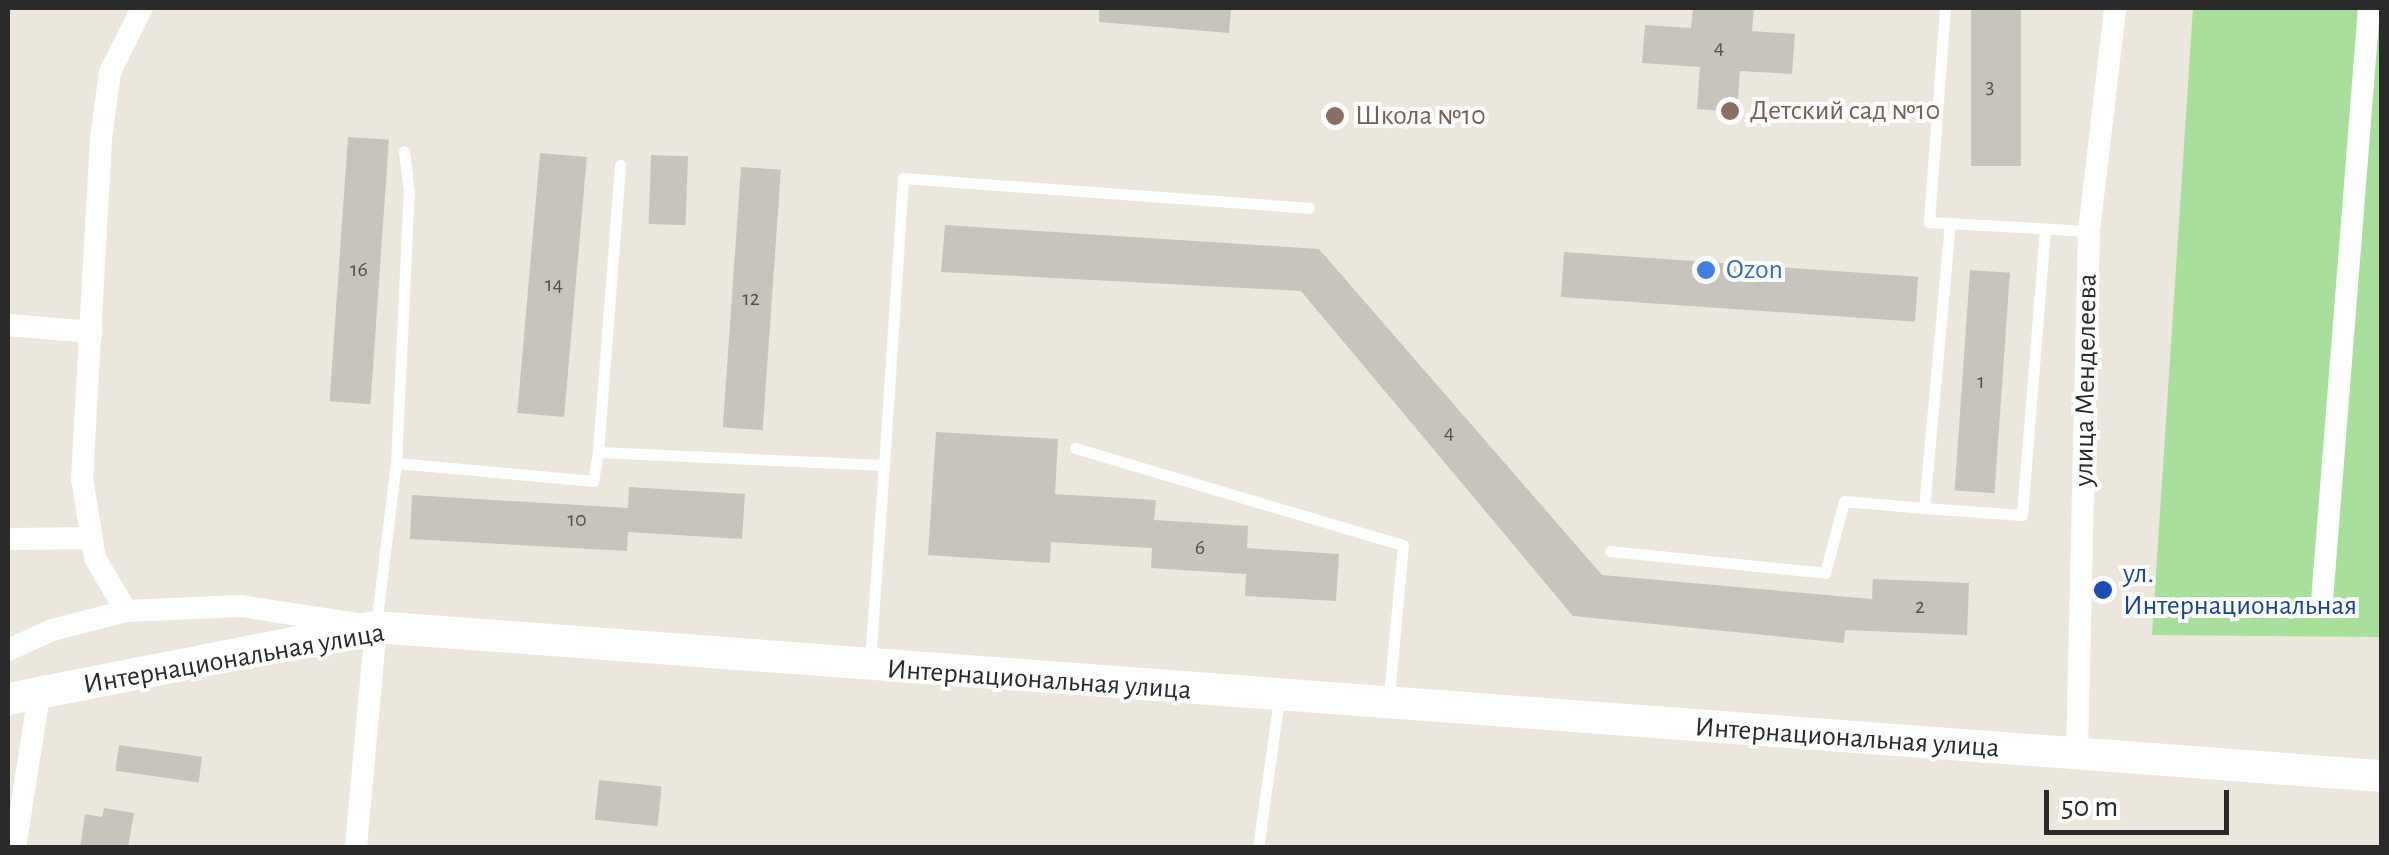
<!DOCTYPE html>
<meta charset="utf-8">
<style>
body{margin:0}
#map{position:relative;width:2389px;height:855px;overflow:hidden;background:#ebe7dc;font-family:"Alegreya Sans",sans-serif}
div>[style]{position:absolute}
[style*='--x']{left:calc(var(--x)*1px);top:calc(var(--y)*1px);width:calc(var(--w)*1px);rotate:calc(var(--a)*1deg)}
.green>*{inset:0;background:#a6e09a}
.building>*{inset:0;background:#c7c5bb;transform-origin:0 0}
.lane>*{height:11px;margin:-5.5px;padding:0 5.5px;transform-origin:5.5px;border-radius:5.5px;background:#fff}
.street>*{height:22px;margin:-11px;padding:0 11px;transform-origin:11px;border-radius:11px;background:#fff}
.secondary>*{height:32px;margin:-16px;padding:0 16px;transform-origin:16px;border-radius:16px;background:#fff}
.dots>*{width:28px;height:28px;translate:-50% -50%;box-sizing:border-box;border:5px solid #fff;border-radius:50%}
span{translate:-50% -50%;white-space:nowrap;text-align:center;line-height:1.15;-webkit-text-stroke:8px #fff;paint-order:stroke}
.number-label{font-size:22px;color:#51514e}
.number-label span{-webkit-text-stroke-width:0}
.education-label{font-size:28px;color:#785e54}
.left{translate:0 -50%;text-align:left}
.shop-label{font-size:28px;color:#366cbe}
.street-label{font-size:28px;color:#2a2a2a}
.transit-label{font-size:28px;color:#164399}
.frame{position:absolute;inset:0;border:10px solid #2a2a2a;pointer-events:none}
.scale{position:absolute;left:2044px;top:790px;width:185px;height:45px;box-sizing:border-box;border:5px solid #2a2a2a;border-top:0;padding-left:12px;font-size:30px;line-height:35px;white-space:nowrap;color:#2a2a2a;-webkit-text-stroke:8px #fff;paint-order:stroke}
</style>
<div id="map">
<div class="green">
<i style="clip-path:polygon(2193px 8px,2381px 8px,2381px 637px,2152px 635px)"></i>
</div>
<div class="building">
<i style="clip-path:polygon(1099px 8px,1231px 8px,1229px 33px,1099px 22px)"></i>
<i style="clip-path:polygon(1693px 8px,1754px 8px,1752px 31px,1795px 34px,1792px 74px,1740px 71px,1737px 112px,1697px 109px,1700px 67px,1642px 63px,1645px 25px,1691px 28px)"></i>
<i style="left:1971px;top:8px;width:50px;height:158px"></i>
<i style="left:348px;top:137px;width:41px;height:265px;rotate:4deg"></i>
<i style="left:540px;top:153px;width:47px;height:261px;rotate:5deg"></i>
<i style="left:651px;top:155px;width:37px;height:69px;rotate:2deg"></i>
<i style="left:741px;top:167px;width:40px;height:261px;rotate:4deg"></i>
<i style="clip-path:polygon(945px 225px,1319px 249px,1602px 575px,1872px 599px,1873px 579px,1969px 583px,1967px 635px,1845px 630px,1844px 643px,1573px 616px,1301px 291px,941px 272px)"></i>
<i style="left:1564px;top:252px;width:355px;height:45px;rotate:4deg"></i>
<i style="left:1970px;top:270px;width:40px;height:221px;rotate:4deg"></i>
<i style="clip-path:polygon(936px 432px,1058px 439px,1055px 494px,1156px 500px,1154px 520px,1248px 526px,1247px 548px,1339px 554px,1336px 601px,1245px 596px,1246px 574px,1151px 568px,1152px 548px,1051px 542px,1050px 563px,928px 555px)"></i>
<i style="clip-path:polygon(629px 487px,745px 494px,742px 539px,628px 532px,627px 551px,410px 539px,412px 495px,628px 508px)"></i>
<i style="left:119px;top:745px;width:84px;height:26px;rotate:8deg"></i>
<i style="left:599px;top:780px;width:63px;height:40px;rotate:6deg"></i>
<i style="clip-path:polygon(104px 808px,134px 813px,128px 848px,80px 848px,85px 814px,102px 817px)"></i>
</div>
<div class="lane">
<i style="--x:1945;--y:8;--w:215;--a:94.3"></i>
<i style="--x:1929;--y:222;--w:160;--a:3.2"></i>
<i style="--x:1950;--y:223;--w:286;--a:95.2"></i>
<i style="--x:1924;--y:508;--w:98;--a:4.1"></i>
<i style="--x:2022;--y:515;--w:287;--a:-85.4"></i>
<i style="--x:1075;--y:448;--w:342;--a:16.5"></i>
<i style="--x:1403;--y:545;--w:153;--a:95.3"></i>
<i style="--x:598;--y:452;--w:288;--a:-85.6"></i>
<i style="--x:396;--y:463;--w:198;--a:5.2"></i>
<i style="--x:593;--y:481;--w:29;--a:-80"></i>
<i style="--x:598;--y:452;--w:286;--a:2.6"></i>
<i style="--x:884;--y:465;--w:196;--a:94.1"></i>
<i style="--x:884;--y:465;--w:288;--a:-86.2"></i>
<i style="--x:903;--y:178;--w:407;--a:4.2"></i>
<i style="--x:1610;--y:551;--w:216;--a:5.8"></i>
<i style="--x:1825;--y:573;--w:74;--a:-75.2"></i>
<i style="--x:1844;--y:501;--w:80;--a:5"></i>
<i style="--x:376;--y:625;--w:163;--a:-83"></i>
<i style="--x:396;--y:463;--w:271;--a:-87.3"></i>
<i style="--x:409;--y:192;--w:41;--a:-97"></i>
<i style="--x:1258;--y:848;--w:151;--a:-82"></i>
</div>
<div class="street">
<i style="--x:142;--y:8;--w:72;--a:116.6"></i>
<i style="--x:110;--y:72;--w:68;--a:97.7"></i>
<i style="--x:101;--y:139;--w:340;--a:93.2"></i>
<i style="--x:82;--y:478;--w:81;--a:80.8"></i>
<i style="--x:95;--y:558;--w:61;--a:59.7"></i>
<i style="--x:126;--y:611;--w:115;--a:-2.5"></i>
<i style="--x:241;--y:606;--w:137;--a:8.8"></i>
<i style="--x:376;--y:627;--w:222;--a:95.2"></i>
<i style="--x:8;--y:325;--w:84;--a:4.8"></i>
<i style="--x:8;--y:539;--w:83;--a:-0.7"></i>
<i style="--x:2322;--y:601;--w:595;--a:-85.47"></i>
<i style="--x:8;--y:650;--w:48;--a:-24.4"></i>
<i style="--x:52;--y:630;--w:76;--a:-14.4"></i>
<i style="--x:2077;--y:754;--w:523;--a:-88.69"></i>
<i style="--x:2089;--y:231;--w:225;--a:-83.3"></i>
<i style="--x:15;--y:848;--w:156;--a:-81.1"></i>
</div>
<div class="secondary">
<i style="--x:8;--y:699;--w:375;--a:-11.1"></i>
<i style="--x:376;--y:627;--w:2012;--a:4.25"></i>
</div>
<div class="dots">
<i style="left:1730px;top:111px;background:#8d6e63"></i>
<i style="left:1335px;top:116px;background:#8d6e63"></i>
<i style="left:1706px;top:270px;background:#3f7fe0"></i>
<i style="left:2103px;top:590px;background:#1a4fb4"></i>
</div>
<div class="number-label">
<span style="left:1719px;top:48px">4</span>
<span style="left:1990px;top:87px">3</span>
<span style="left:359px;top:270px">16</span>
<span style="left:554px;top:285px">14</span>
<span style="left:751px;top:299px">12</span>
<span style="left:1981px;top:382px">1</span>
<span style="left:1449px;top:433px">4</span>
<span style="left:577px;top:520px">10</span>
<span style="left:1200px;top:548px">6</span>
<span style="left:1920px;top:607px">2</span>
</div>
<div class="education-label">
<span class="left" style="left:1750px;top:111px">Детский сад №10</span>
<span class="left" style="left:1355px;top:116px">Школа №10</span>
</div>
<div class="shop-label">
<span class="left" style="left:1726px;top:270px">Ozon</span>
</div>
<div class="street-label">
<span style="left:2086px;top:380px;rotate:-89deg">улица Менделеева</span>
<span style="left:234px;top:659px;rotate:-10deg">Интернациональная улица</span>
<span style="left:1039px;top:680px;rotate:4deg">Интернациональная улица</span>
<span style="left:1847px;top:738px;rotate:4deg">Интернациональная улица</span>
</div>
<div class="transit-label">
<span class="left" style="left:2123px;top:590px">ул.<br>Интернациональная</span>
</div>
<div class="frame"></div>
<div class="scale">50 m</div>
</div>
